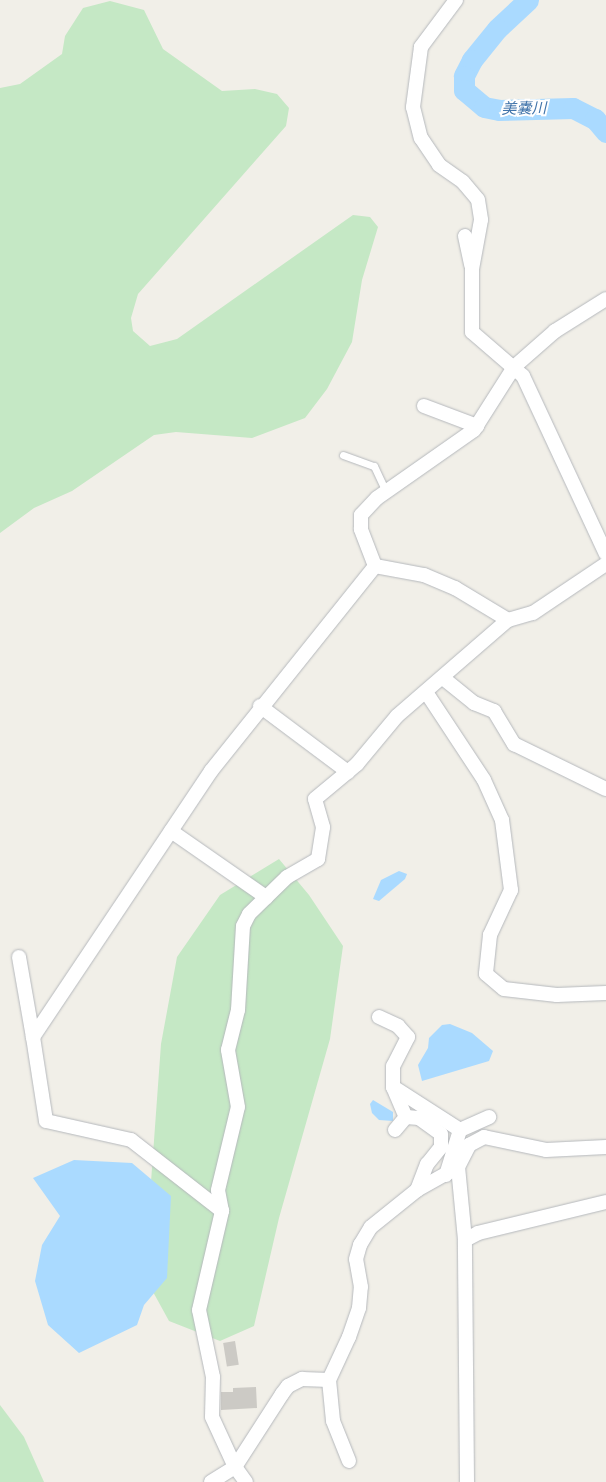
<!DOCTYPE html>
<meta charset="utf-8">
<style>
body{margin:0}
#map{position:relative;width:606px;height:1482px;overflow:hidden;background:#f1efe8;font-family:Signika,"Noto Sans JP",sans-serif}
div>[style]{position:absolute}
[style*='--x']{left:calc(var(--x)*1px);top:calc(var(--y)*1px);width:calc(var(--w)*1px);rotate:calc(var(--a)*1deg)}
.green>*{inset:0;background:#c5e8c5}
.water>*{inset:0;background:#aadaff}
.river>*{height:21px;margin:-10.5px;padding:0 10.5px;transform-origin:10.5px;border-radius:10.5px;background:#aadaff}
.building>*{inset:0;background:#cccac5;transform-origin:0 0}
.roads{filter:drop-shadow(0 0 1px #b5b8bc) drop-shadow(0 0 1px #b5b8bc)}
.lane>*{height:7px;margin:-3.5px;padding:0 3.5px;transform-origin:3.5px;border-radius:3.5px;background:#fff}
.street>*{height:14px;margin:-7px;padding:0 7px;transform-origin:7px;border-radius:7px;background:#fff}
span{translate:-50% -50%;white-space:nowrap;text-align:center;line-height:1.15;-webkit-text-stroke:4px #fff;paint-order:stroke}
.water-label{font-size:15px;color:#4174aa;font-style:italic}
</style>
<div id="map">
<div class="green">
<i style="clip-path:polygon(110px 1px,144px 10px,163px 49px,222px 91px,255px 89px,277px 94px,289px 108px,286px 126px,138px 294px,131px 318px,133px 331px,150px 346px,177px 339px,353px 215px,370px 217px,378px 227px,362px 280px,352px 342px,327px 389px,305px 418px,252px 438px,176px 432px,154px 435px,72px 491px,34px 508px,0 533px,0 88px,20px 84px,62px 54px,65px 36px,83px 8px)"></i>
<i style="clip-path:polygon(279px 859px,309px 895px,343px 946px,330px 1039px,279px 1218px,254px 1326px,220px 1341px,169px 1321px,152px 1290px,148px 1223px,161px 1044px,177px 957px,220px 895px)"></i>
<i style="clip-path:polygon(0 1405px,24px 1437px,44px 1482px,0 1482px)"></i>
</div>
<div class="water">
<i style="clip-path:polygon(399px 871px,407px 874px,405px 879px,379px 901px,373px 899px,381px 880px)"></i>
<i style="clip-path:polygon(450px 1024px,472px 1033px,493px 1051px,489px 1061px,422px 1081px,418px 1065px,428px 1048px,429px 1038px,442px 1025px)"></i>
<i style="clip-path:polygon(373px 1100px,393px 1112px,393px 1121px,379px 1120px,372px 1113px,370px 1104px)"></i>
<i style="clip-path:polygon(74px 1160px,132px 1163px,171px 1196px,167px 1278px,144px 1305px,137px 1325px,79px 1353px,48px 1325px,35px 1281px,42px 1245px,60px 1216px,33px 1178px)"></i>
</div>
<div class="river">
<i style="--x:528;--y:0;--w:42;--a:136.9"></i>
<i style="--x:497;--y:29;--w:40;--a:129"></i>
<i style="--x:472;--y:60;--w:18;--a:117"></i>
<i style="--x:464;--y:76;--w:14;--a:90"></i>
<i style="--x:464;--y:90;--w:26;--a:40"></i>
<i style="--x:484;--y:107;--w:15;--a:11"></i>
<i style="--x:499;--y:110;--w:74;--a:-1.5"></i>
<i style="--x:573;--y:108;--w:25;--a:27"></i>
<i style="--x:595;--y:119;--w:17;--a:50"></i>
</div>
<div class="building">
<i style="left:235px;top:1341px;width:24px;height:12px;rotate:81deg"></i>
<i style="clip-path:polygon(256px 1387px,257px 1408px,221px 1410px,221px 1392px,233px 1392px,233px 1388px)"></i>
</div>
<div class="roads">
<div class="lane">
<i style="--x:343;--y:455;--w:33;--a:20"></i>
<i style="--x:374;--y:466;--w:29;--a:65"></i>
</div>
<div class="street">
<i style="--x:456;--y:0;--w:59;--a:126.7"></i>
<i style="--x:421;--y:47;--w:61;--a:97.6"></i>
<i style="--x:413;--y:107;--w:32;--a:76"></i>
<i style="--x:421;--y:138;--w:32;--a:56"></i>
<i style="--x:439;--y:165;--w:29;--a:35"></i>
<i style="--x:463;--y:182;--w:23;--a:50"></i>
<i style="--x:478;--y:200;--w:20;--a:81"></i>
<i style="--x:481;--y:220;--w:50;--a:100.4"></i>
<i style="--x:472;--y:269;--w:63;--a:90"></i>
<i style="--x:472;--y:332;--w:67;--a:40.8"></i>
<i style="--x:523;--y:376;--w:196;--a:65"></i>
<i style="--x:465;--y:236;--w:30;--a:78"></i>
<i style="--x:424;--y:406;--w:57;--a:20.7"></i>
<i style="--x:375;--y:566;--w:40;--a:-111"></i>
<i style="--x:361;--y:529;--w:14;--a:-90"></i>
<i style="--x:361;--y:515;--w:23;--a:-47"></i>
<i style="--x:377;--y:498;--w:118;--a:-35"></i>
<i style="--x:474;--y:430;--w:75;--a:-57.6"></i>
<i style="--x:514;--y:367;--w:55;--a:-41.3"></i>
<i style="--x:555;--y:331;--w:60;--a:-32.1"></i>
<i style="--x:443;--y:678;--w:40;--a:39"></i>
<i style="--x:474;--y:703;--w:22;--a:22"></i>
<i style="--x:494;--y:711;--w:39;--a:59"></i>
<i style="--x:514;--y:744;--w:102;--a:26.1"></i>
<i style="--x:426;--y:692;--w:105;--a:56.6"></i>
<i style="--x:484;--y:780;--w:44;--a:65.8"></i>
<i style="--x:502;--y:820;--w:71;--a:82.7"></i>
<i style="--x:511;--y:890;--w:50;--a:115"></i>
<i style="--x:490;--y:935;--w:39;--a:96"></i>
<i style="--x:486;--y:974;--w:23;--a:40"></i>
<i style="--x:504;--y:989;--w:53;--a:6.5"></i>
<i style="--x:557;--y:995;--w:49;--a:-2.3"></i>
<i style="--x:260;--y:706;--w:110;--a:36.9"></i>
<i style="--x:171;--y:831;--w:116;--a:34.8"></i>
<i style="--x:19;--y:957;--w:81;--a:80.1"></i>
<i style="--x:379;--y:1017;--w:21;--a:25"></i>
<i style="--x:398;--y:1026;--w:15;--a:48"></i>
<i style="--x:408;--y:1037;--w:33;--a:117"></i>
<i style="--x:393;--y:1066;--w:21;--a:90"></i>
<i style="--x:393;--y:1087;--w:80;--a:32.7"></i>
<i style="--x:460;--y:1130;--w:32;--a:-24"></i>
<i style="--x:393;--y:1087;--w:33;--a:67"></i>
<i style="--x:406;--y:1117;--w:13;--a:4"></i>
<i style="--x:419;--y:1118;--w:27;--a:36"></i>
<i style="--x:441;--y:1134;--w:13;--a:90"></i>
<i style="--x:441;--y:1147;--w:22;--a:129"></i>
<i style="--x:427;--y:1164;--w:28;--a:111"></i>
<i style="--x:395;--y:1130;--w:17;--a:-50"></i>
<i style="--x:458;--y:1167;--w:73;--a:84.5"></i>
<i style="--x:446;--y:1175;--w:47;--a:-72.7"></i>
<i style="--x:222;--y:1211;--w:21;--a:-101"></i>
<i style="--x:218;--y:1190;--w:85;--a:-76.5"></i>
<i style="--x:238;--y:1107;--w:58;--a:-100"></i>
<i style="--x:228;--y:1050;--w:41;--a:-76"></i>
<i style="--x:238;--y:1010;--w:84;--a:-86.6"></i>
<i style="--x:243;--y:926;--w:13;--a:-63"></i>
<i style="--x:249;--y:914;--w:53;--a:-44.2"></i>
<i style="--x:287;--y:877;--w:36;--a:-30"></i>
<i style="--x:318;--y:859;--w:32;--a:-81"></i>
<i style="--x:323;--y:827;--w:29;--a:-106"></i>
<i style="--x:315;--y:799;--w:55;--a:-39.8"></i>
<i style="--x:357;--y:764;--w:62;--a:-50.2"></i>
<i style="--x:397;--y:716;--w:147;--a:-40.9"></i>
<i style="--x:329;--y:1380;--w:41;--a:84.4"></i>
<i style="--x:333;--y:1421;--w:43;--a:68.2"></i>
<i style="--x:211;--y:1482;--w:28;--a:-32"></i>
<i style="--x:235;--y:1467;--w:55;--a:-114.7"></i>
<i style="--x:212;--y:1417;--w:40;--a:-88.6"></i>
<i style="--x:213;--y:1377;--w:68;--a:-101.8"></i>
<i style="--x:199;--y:1310;--w:102;--a:-76.9"></i>
<i style="--x:222;--y:1211;--w:115;--a:-142"></i>
<i style="--x:131;--y:1140;--w:87;--a:-167.4"></i>
<i style="--x:46;--y:1121;--w:85;--a:-98.8"></i>
<i style="--x:33;--y:1037;--w:320;--a:-56.2"></i>
<i style="--x:211;--y:771;--w:263;--a:-51.3"></i>
<i style="--x:375;--y:566;--w:50;--a:10.4"></i>
<i style="--x:424;--y:575;--w:34;--a:23"></i>
<i style="--x:455;--y:588;--w:62;--a:31.1"></i>
<i style="--x:508;--y:620;--w:26;--a:-16"></i>
<i style="--x:533;--y:613;--w:88;--a:-33.9"></i>
<i style="--x:246;--y:1482;--w:19;--a:-126"></i>
<i style="--x:235;--y:1467;--w:87;--a:-57.2"></i>
<i style="--x:282;--y:1394;--w:10;--a:-53"></i>
<i style="--x:288;--y:1386;--w:16;--a:-27"></i>
<i style="--x:302;--y:1379;--w:27;--a:2"></i>
<i style="--x:329;--y:1380;--w:47;--a:-65.1"></i>
<i style="--x:349;--y:1337;--w:31;--a:-71"></i>
<i style="--x:359;--y:1308;--w:21;--a:-85"></i>
<i style="--x:361;--y:1287;--w:28;--a:-100"></i>
<i style="--x:356;--y:1259;--w:15;--a:-74"></i>
<i style="--x:360;--y:1245;--w:21;--a:-59"></i>
<i style="--x:371;--y:1227;--w:59;--a:-38.8"></i>
<i style="--x:417;--y:1190;--w:47;--a:-29.3"></i>
<i style="--x:458;--y:1167;--w:25;--a:-63"></i>
<i style="--x:469;--y:1145;--w:17;--a:-28"></i>
<i style="--x:484;--y:1137;--w:63;--a:11.8"></i>
<i style="--x:546;--y:1150;--w:60;--a:-2.9"></i>
<i style="--x:467;--y:1482;--w:242;--a:-90.5"></i>
<i style="--x:465;--y:1240;--w:15;--a:-28"></i>
<i style="--x:478;--y:1233;--w:132;--a:-13.6"></i>
</div>
</div>
<div class="water-label">
<span style="left:524px;top:109px;rotate:-1deg">美嚢川</span>
</div>
</div>
